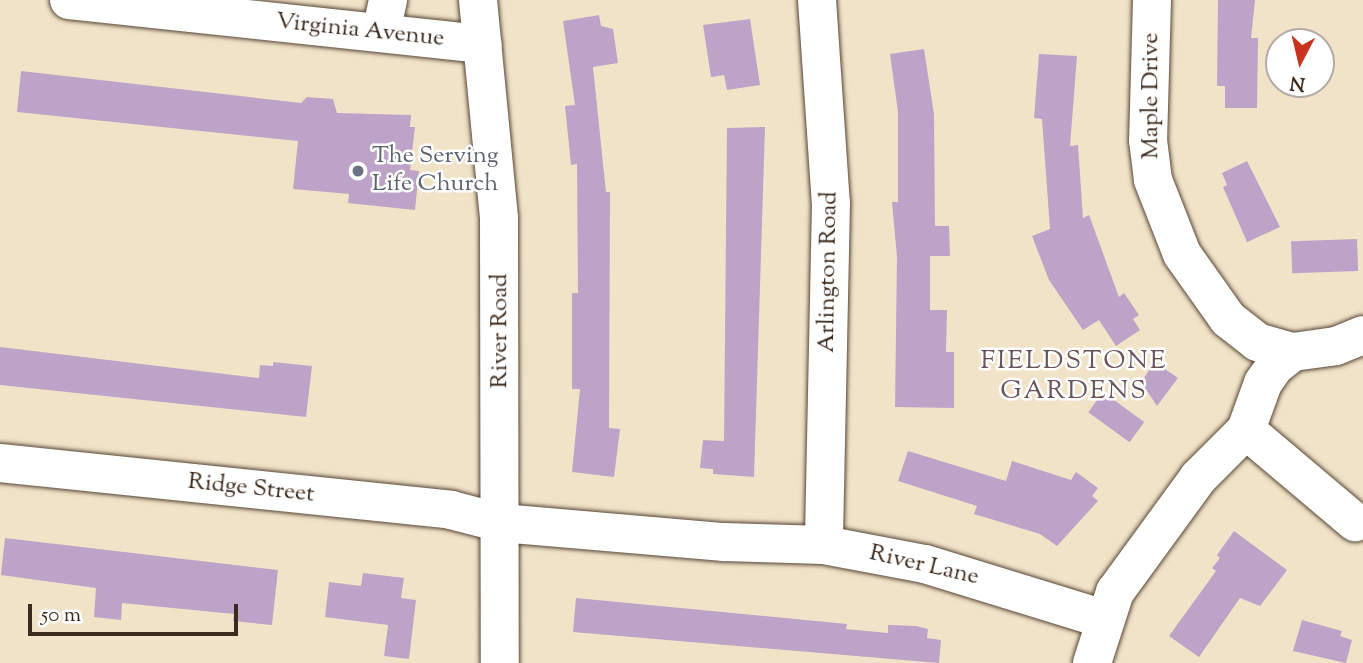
<!DOCTYPE html>
<style>
body{margin:0}
#map{position:relative;width:1363px;height:663px;overflow:hidden;background:#f1e3c7;font-family:"Sorts Mill Goudy",serif}
div>[style]{position:absolute}
[style*='--x']{left:calc(var(--x)*1px);top:calc(var(--y)*1px);width:calc(var(--w)*1px);rotate:calc(var(--a)*1deg)}
.building>*{inset:0;background:#bea3c9;transform-origin:0 0}
.roads{filter:drop-shadow(0 0 2px #564637) drop-shadow(0 0 2px #564637)}
.minor>*{height:38px;margin:-19px;padding:0 19px;transform-origin:19px;border-radius:19px;background:#fff}
.major>*{height:38px;margin:-19px;padding:0 19px;transform-origin:19px;border-radius:19px;background:#fff}
.dots>*{width:19px;height:19px;translate:-50% -50%;box-sizing:border-box;border:4px solid #fff;border-radius:50%}
span{translate:-50% -50%;white-space:nowrap;text-align:center;line-height:1.15;-webkit-text-stroke:5px #fff;paint-order:stroke}
.street-label{font-size:24px;color:#3b2a1e}
.worship-label{font-size:24px;color:#5b616d}
.left{translate:0 -50%;text-align:left}
.neighbourhood-label{font-size:26px;color:#69545a;letter-spacing:2px}
.north{position:absolute;left:1265px;top:28px;width:70px;height:70px;box-sizing:border-box;background:#fff;border:2px solid #b1aaa5;border-radius:50%;rotate:187deg;font-size:19px;font-weight:700;line-height:28px;text-align:center;color:#3b2a1e}
.north::after{content:'';display:block;margin:auto;width:24px;height:32px;background:#c8321e;clip-path:polygon(50% 0,100% 100%,50% 72%,0 100%)}
.scale{position:absolute;left:28px;top:604px;width:210px;height:32px;box-sizing:border-box;border:4px solid #3b2a1e;border-top:0;padding-left:9px;font-size:21px;line-height:24px;white-space:nowrap;color:#3b2a1e;-webkit-text-stroke:5px #fff;paint-order:stroke}
</style>
<div id="map">
<div class="building">
<i style="clip-path:polygon(1218px 0,1255px 0,1251px 38px,1258px 38px,1257px 108px,1225px 108px,1225px 86px,1217px 86px)"></i>
<i style="clip-path:polygon(599px 15px,601px 26px,613px 29px,618px 63px,593px 67px,606px 192px,610px 192px,609px 428px,620px 429px,614px 477px,572px 472px,580px 389px,572px 389px,572px 293px,578px 293px,577px 164px,571px 165px,565px 106px,575px 105px,563px 21px)"></i>
<i style="clip-path:polygon(750px 19px,760px 85px,727px 90px,724px 75px,711px 77px,703px 25px)"></i>
<i style="clip-path:polygon(924px 49px,934px 114px,935px 226px,949px 226px,950px 256px,930px 256px,930px 310px,947px 310px,946px 352px,954px 352px,954px 408px,895px 407px,897px 257px,892px 202px,898px 202px,898px 112px,890px 54px)"></i>
<i style="clip-path:polygon(1039px 54px,1077px 56px,1070px 146px,1078px 145px,1083px 218px,1089px 215px,1119px 297px,1124px 293px,1139px 315px,1133px 319px,1140px 330px,1116px 346px,1099px 320px,1083px 330px,1049px 280px,1032px 236px,1050px 229px,1042px 119px,1034px 118px)"></i>
<i style="clip-path:polygon(21px 71px,301px 103px,307px 97px,333px 99px,337px 113px,411px 115px,410px 127px,415px 127px,410px 170px,419px 171px,415px 210px,348px 203px,349px 194px,293px 189px,298px 141px,17px 112px)"></i>
<i style="clip-path:polygon(765px 127px,754px 477px,713px 474px,713px 469px,700px 468px,703px 440px,724px 441px,727px 128px)"></i>
<i style="clip-path:polygon(1247px 161px,1280px 227px,1247px 242px,1223px 187px,1227px 185px,1222px 173px)"></i>
<i style="left:1357px;top:239px;width:32px;height:66px;rotate:88deg"></i>
<i style="clip-path:polygon(0 347px,259px 378px,260px 365px,273px 366px,273px 362px,312px 366px,306px 417px,0 385px)"></i>
<i style="clip-path:polygon(1155px 362px,1178px 378px,1157px 406px,1141px 382px)"></i>
<i style="left:1103px;top:392px;width:51px;height:25px;rotate:36deg"></i>
<i style="clip-path:polygon(908px 451px,1006px 481px,1012px 461px,1071px 480px,1076px 472px,1098px 488px,1092px 496px,1098px 501px,1057px 546px,1040px 534px,974px 514px,977px 506px,898px 481px)"></i>
<i style="clip-path:polygon(1234px 531px,1287px 570px,1260px 606px,1240px 598px,1199px 657px,1169px 636px,1216px 571px,1212px 568px,1220px 558px,1217px 555px)"></i>
<i style="clip-path:polygon(5px 538px,278px 570px,272px 625px,233px 621px,234px 614px,122px 603px,121px 620px,94px 617px,96px 588px,1px 575px)"></i>
<i style="clip-path:polygon(363px 573px,404px 578px,401px 598px,416px 600px,409px 659px,384px 656px,388px 625px,325px 617px,329px 582px,361px 586px)"></i>
<i style="clip-path:polygon(576px 598px,847px 624px,846px 629px,888px 633px,888px 625px,916px 626px,928px 629px,927px 638px,941px 640px,939px 663px,573px 632px)"></i>
<i style="clip-path:polygon(1302px 620px,1342px 631px,1340px 636px,1352px 640px,1346px 663px,1293px 651px)"></i>
</div>
<div class="roads">
<div class="minor">
<i style="--x:69;--y:0;--w:416;--a:6.1"></i>
<i style="--x:817;--y:0;--w:203;--a:86.1"></i>
<i style="--x:831;--y:203;--w:342;--a:91.2"></i>
<i style="--x:1152;--y:0;--w:140;--a:91.6"></i>
<i style="--x:1148;--y:140;--w:40;--a:82.9"></i>
<i style="--x:1153;--y:180;--w:79;--a:68.6"></i>
<i style="--x:1182;--y:254;--w:80;--a:54.7"></i>
<i style="--x:1228;--y:319;--w:37;--a:38"></i>
<i style="--x:1257;--y:342;--w:37;--a:16"></i>
<i style="--x:1293;--y:352;--w:43;--a:-7.9"></i>
<i style="--x:1336;--y:346;--w:29;--a:-22"></i>
<i style="--x:381;--y:33;--w:34;--a:-78"></i>
<i style="--x:1246;--y:430;--w:143;--a:40.2"></i>
<i style="--x:0;--y:463;--w:453;--a:5.9"></i>
<i style="--x:451;--y:510;--w:52;--a:14.6"></i>
<i style="--x:501;--y:523;--w:224;--a:4.9"></i>
<i style="--x:724;--y:542;--w:100;--a:1.7"></i>
<i style="--x:824;--y:545;--w:103;--a:10.7"></i>
<i style="--x:925;--y:564;--w:187;--a:17.1"></i>
<i style="--x:1092;--y:663;--w:75;--a:-72.1"></i>
<i style="--x:1115;--y:592;--w:141;--a:-53.9"></i>
<i style="--x:1198;--y:478;--w:68;--a:-45"></i>
<i style="--x:1246;--y:430;--w:50;--a:-70.1"></i>
<i style="--x:1263;--y:383;--w:21;--a:-55"></i>
<i style="--x:1275;--y:366;--w:23;--a:-38"></i>
</div>
<div class="major">
<i style="--x:478;--y:0;--w:219;--a:84.5"></i>
<i style="--x:499;--y:218;--w:445;--a:89.9"></i>
</div>
</div>
<div class="dots">
<i style="left:358px;top:171px;background:#6b7280"></i>
</div>
<div class="street-label">
<span style="left:360px;top:31px;rotate:6deg">Virginia Avenue</span>
<span style="left:1152px;top:96px;rotate:-90deg">Maple Drive</span>
<span style="left:829px;top:272px;rotate:-89deg">Arlington Road</span>
<span style="left:501px;top:331px;rotate:-90deg">River Road</span>
<span style="left:251px;top:489px;rotate:6deg">Ridge Street</span>
<span style="left:924px;top:566px;rotate:13deg">River Lane</span>
</div>
<div class="worship-label">
<span class="left" style="left:372px;top:171px">The Serving<br>Life Church</span>
</div>
<div class="neighbourhood-label">
<span style="left:1074px;top:377px">FIELDSTONE<br>GARDENS</span>
</div>
<div class="north">N</div>
<div class="scale">50 m</div>
</div>
